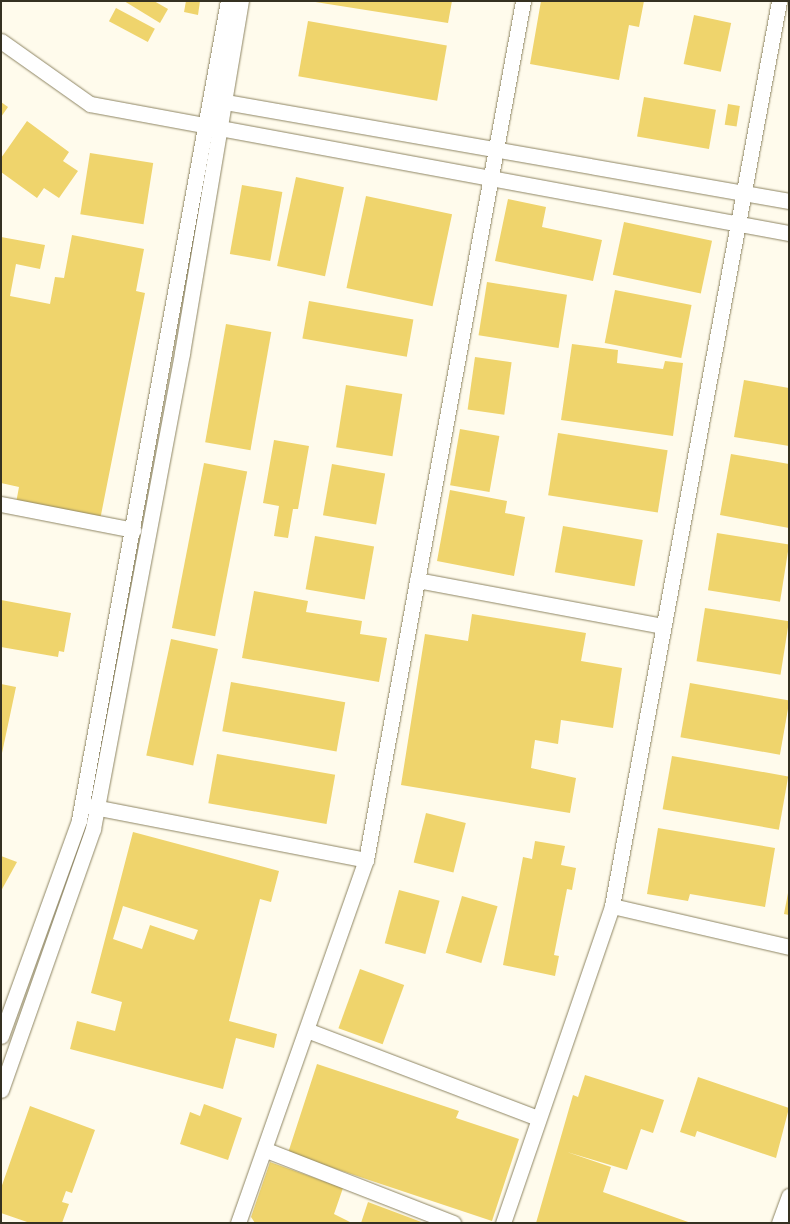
<!DOCTYPE html>
<style>
body{margin:0}
#map{position:relative;width:790px;height:1224px;overflow:hidden;background:#fffbec;font-family:"Fira Sans Condensed",sans-serif}
div>[style]{position:absolute}
[style*='--x']{left:calc(var(--x)*1px);top:calc(var(--y)*1px);width:calc(var(--w)*1px);rotate:calc(var(--a)*1deg)}
.building>*{inset:0;background:#efd46c;transform-origin:0 0}
.roads{filter:drop-shadow(0 0 1px #8e8563) drop-shadow(0 0 1px #8e8563)}
.minor>*{height:15px;margin:-7.5px;padding:0 7.5px;transform-origin:7.5px;border-radius:7.5px;background:#fff}
span{translate:-50% -50%;white-space:nowrap;text-align:center;line-height:1.15;-webkit-text-stroke:5px #fffbec;paint-order:stroke}
.frame{position:absolute;inset:0;border:2px solid #353122;pointer-events:none}
</style>
<div id="map">
<div class="building">
<i style="clip-path:polygon(124px 1px,154px 1px,168px 9px,160px 23px)"></i>
<i style="clip-path:polygon(186px 1px,200px 1px,198px 15px,184px 12px)"></i>
<i style="clip-path:polygon(309px 1px,452px 1px,448px 23px)"></i>
<i style="clip-path:polygon(541px 1px,644px 1px,639px 27px,629px 25px,619px 80px,530px 64px)"></i>
<i style="left:116px;top:8px;width:44px;height:15px;rotate:28deg"></i>
<i style="left:694px;top:15px;width:38px;height:50px;rotate:12deg"></i>
<i style="left:308px;top:21px;width:141px;height:56px;rotate:10deg"></i>
<i style="left:644px;top:97px;width:73px;height:40px;rotate:10deg"></i>
<i style="clip-path:polygon(1px 102px,8px 107px,1px 117px)"></i>
<i style="left:728px;top:104px;width:12px;height:21px;rotate:9deg"></i>
<i style="clip-path:polygon(27px 121px,69px 152px,63px 161px,78px 171px,59px 198px,44px 188px,37px 198px,1px 172px,1px 158px)"></i>
<i style="left:90px;top:153px;width:64px;height:62px;rotate:9deg"></i>
<i style="left:296px;top:177px;width:49px;height:91px;rotate:12deg"></i>
<i style="left:242px;top:185px;width:41px;height:70px;rotate:10deg"></i>
<i style="left:366px;top:196px;width:88px;height:94px;rotate:12deg"></i>
<i style="clip-path:polygon(508px 199px,546px 207px,542px 227px,602px 240px,593px 281px,495px 261px)"></i>
<i style="left:624px;top:222px;width:90px;height:54px;rotate:12deg"></i>
<i style="clip-path:polygon(72px 235px,144px 249px,136px 291px,145px 293px,100px 520px,16px 503px,19px 487px,1px 483px,1px 237px,45px 245px,40px 269px,16px 264px,10px 296px,50px 304px,55px 277px,64px 278px)"></i>
<i style="left:487px;top:282px;width:81px;height:54px;rotate:9deg"></i>
<i style="left:615px;top:290px;width:78px;height:54px;rotate:11deg"></i>
<i style="left:309px;top:301px;width:106px;height:38px;rotate:10deg"></i>
<i style="left:226px;top:324px;width:46px;height:120px;rotate:10deg"></i>
<i style="clip-path:polygon(572px 344px,618px 350px,617px 363px,663px 369px,665px 361px,683px 363px,673px 436px,561px 420px)"></i>
<i style="left:475px;top:357px;width:37px;height:53px;rotate:8deg"></i>
<i style="clip-path:polygon(744px 380px,789px 388px,789px 446px,734px 437px)"></i>
<i style="left:346px;top:385px;width:57px;height:63px;rotate:9deg"></i>
<i style="left:460px;top:429px;width:40px;height:57px;rotate:10deg"></i>
<i style="left:558px;top:433px;width:111px;height:63px;rotate:9deg"></i>
<i style="clip-path:polygon(274px 440px,309px 446px,298px 509px,293px 509px,288px 538px,274px 536px,279px 506px,263px 503px)"></i>
<i style="clip-path:polygon(731px 454px,789px 464px,789px 528px,720px 515px)"></i>
<i style="left:204px;top:463px;width:44px;height:168px;rotate:11deg"></i>
<i style="left:332px;top:464px;width:54px;height:52px;rotate:10deg"></i>
<i style="clip-path:polygon(450px 490px,507px 501px,505px 513px,525px 517px,514px 576px,437px 561px)"></i>
<i style="left:563px;top:526px;width:81px;height:47px;rotate:10deg"></i>
<i style="left:717px;top:533px;width:73px;height:58px;rotate:9deg"></i>
<i style="left:315px;top:536px;width:60px;height:54px;rotate:10deg"></i>
<i style="clip-path:polygon(254px 591px,308px 601px,306px 612px,362px 621px,360px 634px,387px 638px,379px 682px,242px 658px)"></i>
<i style="clip-path:polygon(1px 600px,71px 613px,64px 652px,59px 651px,58px 657px,1px 647px)"></i>
<i style="left:705px;top:608px;width:85px;height:54px;rotate:9deg"></i>
<i style="clip-path:polygon(472px 614px,586px 633px,581px 661px,622px 668px,613px 728px,561px 720px,558px 744px,535px 740px,531px 768px,576px 778px,570px 813px,401px 785px,425px 634px,468px 641px)"></i>
<i style="left:171px;top:639px;width:48px;height:119px;rotate:12deg"></i>
<i style="left:231px;top:682px;width:116px;height:50px;rotate:10deg"></i>
<i style="left:690px;top:683px;width:101px;height:55px;rotate:10deg"></i>
<i style="clip-path:polygon(1px 684px,16px 687px,2px 753px,1px 753px)"></i>
<i style="left:217px;top:754px;width:120px;height:50px;rotate:10deg"></i>
<i style="left:672px;top:756px;width:118px;height:54px;rotate:10deg"></i>
<i style="left:426px;top:813px;width:41px;height:51px;rotate:14deg"></i>
<i style="clip-path:polygon(658px 828px,775px 848px,765px 907px,690px 894px,688px 901px,647px 894px)"></i>
<i style="clip-path:polygon(evenodd,133px 832px,279px 871px,271px 902px,260px 899px,229px 1021px,277px 1034px,274px 1048px,236px 1038px,223px 1089px,70px 1049px,77px 1021px,115px 1031px,122px 1002px,91px 993px,133px 832px,123px 906px,198px 930px,194px 940px,150px 925px,142px 949px,113px 939px,123px 906px)"></i>
<i style="clip-path:polygon(535px 841px,565px 846px,561px 865px,576px 868px,572px 890px,567px 889px,554px 955px,559px 956px,555px 976px,503px 965px,523px 857px,532px 859px)"></i>
<i style="clip-path:polygon(1px 856px,17px 862px,1px 891px)"></i>
<i style="left:399px;top:890px;width:42px;height:55px;rotate:15deg"></i>
<i style="clip-path:polygon(788px 893px,789px 893px,789px 915px,784px 914px)"></i>
<i style="left:462px;top:896px;width:37px;height:59px;rotate:16deg"></i>
<i style="left:360px;top:969px;width:47px;height:63px;rotate:20deg"></i>
<i style="clip-path:polygon(317px 1064px,459px 1111px,456px 1118px,519px 1139px,492px 1221px,288px 1153px)"></i>
<i style="clip-path:polygon(585px 1075px,664px 1100px,653px 1133px,641px 1129px,627px 1170px,567px 1152px,611px 1167px,603px 1192px,691px 1223px,536px 1223px,573px 1095px,578px 1097px)"></i>
<i style="clip-path:polygon(698px 1077px,789px 1108px,776px 1158px,697px 1131px,695px 1137px,680px 1132px)"></i>
<i style="clip-path:polygon(204px 1104px,242px 1118px,228px 1160px,180px 1144px,190px 1112px,200px 1116px)"></i>
<i style="clip-path:polygon(30px 1106px,95px 1130px,72px 1193px,66px 1191px,62px 1202px,69px 1204px,62px 1223px,30px 1223px,1px 1213px,1px 1188px)"></i>
<i style="clip-path:polygon(270px 1162px,343px 1188px,334px 1214px,352px 1223px,255px 1223px,251px 1217px)"></i>
<i style="clip-path:polygon(368px 1202px,424px 1223px,361px 1223px)"></i>
</div>
<div class="roads">
<div class="minor">
<i style="--x:1;--y:41;--w:109;--a:35.3"></i>
<i style="--x:90;--y:104;--w:711;--a:10.46"></i>
<i style="--x:214;--y:100;--w:584;--a:9.96"></i>
<i style="--x:1;--y:504;--w:135;--a:11.1"></i>
<i style="--x:417;--y:580;--w:250;--a:10.6"></i>
<i style="--x:89;--y:806;--w:282;--a:11"></i>
<i style="--x:612;--y:906;--w:182;--a:13"></i>
<i style="--x:309;--y:1031;--w:245;--a:20.8"></i>
<i style="--x:1;--y:1036;--w:230;--a:-70.1"></i>
<i style="--x:79;--y:820;--w:832;--a:-79.69"></i>
<i style="--x:1;--y:1090;--w:277;--a:-70.6"></i>
<i style="--x:93;--y:829;--w:484;--a:-79.4"></i>
<i style="--x:182;--y:353;--w:357;--a:-80.5"></i>
<i style="--x:266;--y:1150;--w:201;--a:21.3"></i>
<i style="--x:238;--y:1223;--w:385;--a:-70.6"></i>
<i style="--x:366;--y:860;--w:873;--a:-79.64"></i>
<i style="--x:503;--y:1223;--w:335;--a:-71"></i>
<i style="--x:612;--y:906;--w:920;--a:-79.54"></i>
<i style="--x:779;--y:1223;--w:29;--a:-70"></i>
</div>
</div>
<div class="frame"></div>
</div>
